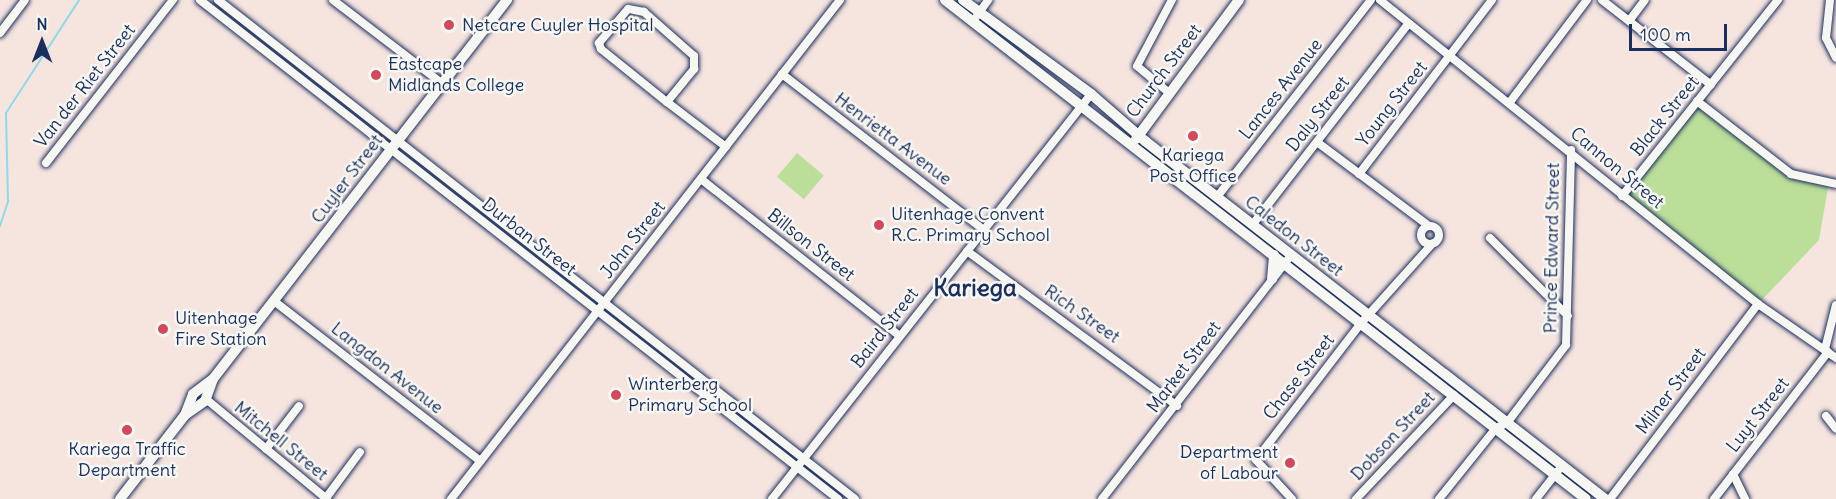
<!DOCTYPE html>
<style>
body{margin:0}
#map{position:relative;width:1836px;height:499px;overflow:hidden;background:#f6e4df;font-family:Delius,sans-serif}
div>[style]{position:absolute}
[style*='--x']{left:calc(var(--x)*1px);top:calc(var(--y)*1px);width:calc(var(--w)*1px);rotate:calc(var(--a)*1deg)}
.green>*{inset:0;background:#bbdf99;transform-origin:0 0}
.stream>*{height:2px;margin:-1px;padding:0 1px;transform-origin:1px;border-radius:1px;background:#8cdbea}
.roads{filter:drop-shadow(0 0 2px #1b2f5e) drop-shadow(0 0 2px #1b2f5e)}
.minor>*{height:8px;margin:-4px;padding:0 4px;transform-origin:4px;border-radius:4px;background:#f6f6f2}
.minor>.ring{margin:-4px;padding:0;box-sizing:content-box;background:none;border:8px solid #f6f6f2;border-radius:50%}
.major>*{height:10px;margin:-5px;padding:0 5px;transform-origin:5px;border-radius:5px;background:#f6f6f2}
.dots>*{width:16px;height:16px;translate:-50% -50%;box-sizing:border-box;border:3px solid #f6f6f2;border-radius:50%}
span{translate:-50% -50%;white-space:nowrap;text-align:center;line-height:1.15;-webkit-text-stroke:5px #f6f6f2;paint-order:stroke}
.poi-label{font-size:18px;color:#1b2f5e}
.left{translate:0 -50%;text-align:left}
.right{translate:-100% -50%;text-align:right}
.street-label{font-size:18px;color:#1b2f5e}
.district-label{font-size:24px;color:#1b2f5e;font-weight:700}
.north{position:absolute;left:12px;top:12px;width:60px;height:60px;-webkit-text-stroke:4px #f6f6f2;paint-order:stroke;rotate:0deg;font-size:16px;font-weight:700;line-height:24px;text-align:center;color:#1b2f5e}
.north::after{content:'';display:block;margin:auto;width:21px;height:27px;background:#1b2f5e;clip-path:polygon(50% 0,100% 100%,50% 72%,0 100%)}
.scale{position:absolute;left:1629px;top:24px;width:98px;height:27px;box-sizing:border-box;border:3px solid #1b2f5e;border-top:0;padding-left:8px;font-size:18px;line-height:21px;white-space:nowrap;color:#1b2f5e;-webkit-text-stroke:4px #f6f6f2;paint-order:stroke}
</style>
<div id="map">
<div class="green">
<i style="clip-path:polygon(1697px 102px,1788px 172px,1829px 182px,1819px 240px,1758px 304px,1622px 196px)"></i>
<i style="left:797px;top:153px;width:35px;height:31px;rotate:40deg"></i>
</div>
<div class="stream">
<i style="--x:0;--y:226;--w:25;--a:-72"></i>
<i style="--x:8;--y:202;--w:89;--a:-91.3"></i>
<i style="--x:6;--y:113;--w:135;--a:-57.1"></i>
</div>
<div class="roads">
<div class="minor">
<i style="--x:200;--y:0;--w:810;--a:38.03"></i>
<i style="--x:218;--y:0;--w:809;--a:38.07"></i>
<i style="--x:333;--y:0;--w:138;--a:37.4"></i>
<i style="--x:1380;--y:0;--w:485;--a:38.8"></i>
<i style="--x:1758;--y:304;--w:95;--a:34.7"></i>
<i style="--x:1602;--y:0;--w:138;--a:37.9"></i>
<i style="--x:1830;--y:0;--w:38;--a:96"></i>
<i style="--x:1826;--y:38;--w:22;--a:63"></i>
<i style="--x:973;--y:21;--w:26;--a:-54"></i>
<i style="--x:1629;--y:21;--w:26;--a:-53"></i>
<i style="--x:0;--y:33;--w:41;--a:-52.9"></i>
<i style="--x:782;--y:74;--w:255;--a:37.7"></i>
<i style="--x:1168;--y:92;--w:40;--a:-140"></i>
<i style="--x:1137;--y:66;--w:75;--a:-62.1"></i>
<i style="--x:1697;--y:101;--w:119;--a:37.8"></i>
<i style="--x:1791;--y:174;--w:46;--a:12.5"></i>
<i style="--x:667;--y:102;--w:43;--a:-50.7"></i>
<i style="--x:694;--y:69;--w:13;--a:-90"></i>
<i style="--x:694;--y:56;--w:67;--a:-138.7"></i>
<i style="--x:644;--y:12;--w:16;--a:-169"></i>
<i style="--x:628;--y:9;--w:45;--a:130.5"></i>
<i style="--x:599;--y:43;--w:6;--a:72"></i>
<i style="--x:601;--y:49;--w:85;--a:38.8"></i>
<i style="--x:667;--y:102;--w:74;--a:37.3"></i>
<i style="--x:1510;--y:102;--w:128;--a:-53"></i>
<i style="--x:1317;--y:142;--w:140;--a:36.9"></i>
<i style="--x:46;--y:163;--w:207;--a:-52.1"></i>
<i style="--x:1359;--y:174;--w:219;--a:-52.6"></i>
<i style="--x:701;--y:179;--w:253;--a:38.3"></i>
<i style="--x:1622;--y:196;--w:251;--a:-51.5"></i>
<i style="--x:1217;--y:197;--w:250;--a:-52"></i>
<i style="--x:1253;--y:224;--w:254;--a:-52.2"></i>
<i class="ring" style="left:1421px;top:226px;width:10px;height:10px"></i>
<i style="--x:1490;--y:238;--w:110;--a:45"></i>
<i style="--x:967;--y:251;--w:261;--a:36.4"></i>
<i style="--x:274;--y:301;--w:261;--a:37.8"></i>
<i style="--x:1825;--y:349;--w:45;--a:-76"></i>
<i style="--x:206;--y:399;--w:157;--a:39.6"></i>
<i style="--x:1826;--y:416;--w:16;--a:52"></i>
<i style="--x:266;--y:449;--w:54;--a:-52.5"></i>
<i style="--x:1733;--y:474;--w:28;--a:64"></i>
<i style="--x:326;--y:498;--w:57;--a:-53.5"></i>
<i style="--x:451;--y:499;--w:633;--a:-52.06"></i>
<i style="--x:772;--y:499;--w:516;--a:-51.77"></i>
<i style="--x:1102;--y:499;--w:309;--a:-52.2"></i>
<i style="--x:1292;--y:499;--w:53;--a:-132.7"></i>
<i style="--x:1256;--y:460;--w:174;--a:-52.5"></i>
<i style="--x:1362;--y:322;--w:105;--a:-48.1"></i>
<i style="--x:1356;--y:499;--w:143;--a:-46.7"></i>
<i style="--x:1439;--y:499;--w:91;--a:-51.2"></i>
<i style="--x:1496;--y:428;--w:12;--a:-24"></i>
<i style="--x:1507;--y:423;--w:98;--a:-52.9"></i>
<i style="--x:1566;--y:345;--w:195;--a:-88.5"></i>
<i style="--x:1536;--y:499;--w:36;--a:-52"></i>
<i style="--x:1610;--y:499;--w:245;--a:-52.8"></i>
<i style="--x:1714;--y:499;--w:186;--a:-52.2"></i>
</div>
<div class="major">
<i style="--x:945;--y:0;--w:812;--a:37.9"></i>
<i style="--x:963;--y:0;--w:159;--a:36.3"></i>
<i style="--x:1091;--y:94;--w:72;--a:41"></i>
<i style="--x:1145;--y:141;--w:583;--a:37.89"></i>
<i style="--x:1136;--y:139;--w:173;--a:-53.5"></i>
<i style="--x:1272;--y:279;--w:24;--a:-85"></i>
<i style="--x:185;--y:415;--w:24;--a:-35"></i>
<i style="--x:205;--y:401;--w:23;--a:-70"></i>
<i style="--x:213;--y:379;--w:480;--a:-52.2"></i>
<i style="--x:120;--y:499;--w:106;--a:-52.3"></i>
<i style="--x:185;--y:415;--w:22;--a:-69"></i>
<i style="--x:193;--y:394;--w:25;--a:-37"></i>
</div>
</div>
<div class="dots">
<i style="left:449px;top:25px;background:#d1495b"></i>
<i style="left:376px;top:75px;background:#d1495b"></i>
<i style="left:1193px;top:136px;background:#d1495b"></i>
<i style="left:879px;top:225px;background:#d1495b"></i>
<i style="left:163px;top:329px;background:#d1495b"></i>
<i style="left:616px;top:395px;background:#d1495b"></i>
<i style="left:127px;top:430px;background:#d1495b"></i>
<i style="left:1290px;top:463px;background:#d1495b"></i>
</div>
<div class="poi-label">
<span class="left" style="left:462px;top:25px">Netcare Cuyler Hospital</span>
<span class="left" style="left:388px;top:75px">Eastcape<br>Midlands College</span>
<span style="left:1193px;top:166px">Kariega<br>Post Office</span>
<span class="left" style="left:891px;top:225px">Uitenhage Convent<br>R.C. Primary School</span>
<span class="left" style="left:175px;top:329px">Uitenhage<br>Fire Station</span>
<span class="left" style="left:628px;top:395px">Winterberg<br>Primary School</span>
<span style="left:127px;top:460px">Kariega Traffic<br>Department</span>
<span class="right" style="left:1278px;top:463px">Department<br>of Labour</span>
</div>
<div class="street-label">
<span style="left:1164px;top:71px;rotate:-53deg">Church Street</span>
<span style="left:85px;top:86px;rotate:-52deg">Van der Riet Street</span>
<span style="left:1281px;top:89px;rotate:-52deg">Lances Avenue</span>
<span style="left:1392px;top:104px;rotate:-52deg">Young Street</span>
<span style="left:1318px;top:114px;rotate:-52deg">Daly Street</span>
<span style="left:1665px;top:116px;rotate:-51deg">Black Street</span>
<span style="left:893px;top:139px;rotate:37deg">Henrietta Avenue</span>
<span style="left:1617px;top:168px;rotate:40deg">Cannon Street</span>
<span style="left:347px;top:179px;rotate:-53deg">Cuyler Street</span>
<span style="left:1294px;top:236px;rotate:38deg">Caledon Street</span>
<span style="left:529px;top:237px;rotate:38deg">Durban Street</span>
<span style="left:633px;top:240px;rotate:-52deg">John Street</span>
<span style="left:811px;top:245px;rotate:38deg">Billson Street</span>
<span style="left:1552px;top:248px;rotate:-89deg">Prince Edward Street</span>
<span style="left:1082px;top:314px;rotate:35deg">Rich Street</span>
<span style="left:885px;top:328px;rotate:-52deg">Baird Street</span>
<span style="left:1184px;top:367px;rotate:-53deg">Market Street</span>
<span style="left:387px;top:368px;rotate:38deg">Langdon Avenue</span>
<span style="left:1299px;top:377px;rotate:-52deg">Chase Street</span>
<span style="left:1671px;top:391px;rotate:-53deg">Milner Street</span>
<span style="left:1758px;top:415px;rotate:-52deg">Luyt Street</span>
<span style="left:1393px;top:436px;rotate:-47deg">Dobson Street</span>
<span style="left:281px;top:441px;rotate:39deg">Mitchell Street</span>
</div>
<div class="district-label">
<span style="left:975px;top:288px">Kariega</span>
</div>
<div class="north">N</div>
<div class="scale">100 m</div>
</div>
